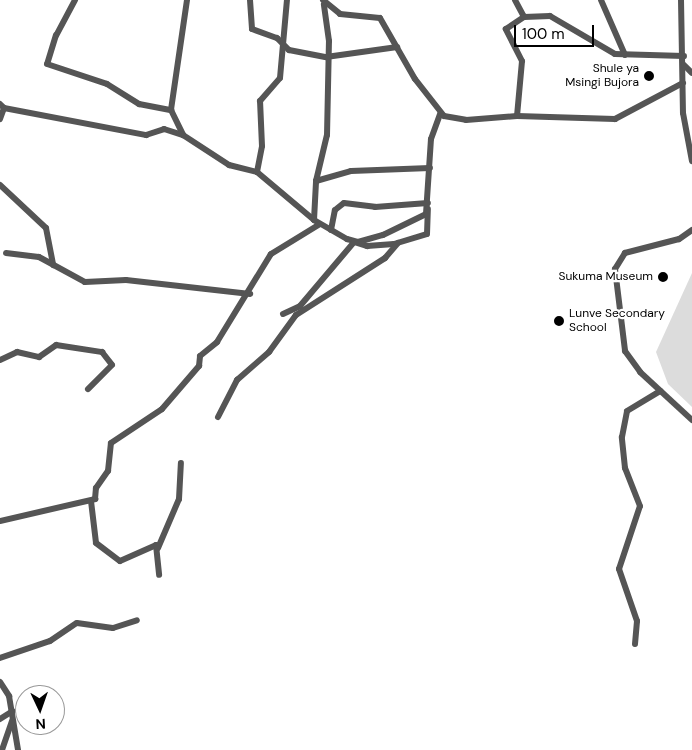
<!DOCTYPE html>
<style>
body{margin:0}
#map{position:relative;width:692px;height:750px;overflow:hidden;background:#fff;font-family:"DM Sans",sans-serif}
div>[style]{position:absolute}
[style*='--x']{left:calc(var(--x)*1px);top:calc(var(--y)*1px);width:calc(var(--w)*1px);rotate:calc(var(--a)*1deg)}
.green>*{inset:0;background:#dcdcdc}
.minor>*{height:6px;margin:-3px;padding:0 3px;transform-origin:3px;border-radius:3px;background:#555}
.dots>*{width:14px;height:14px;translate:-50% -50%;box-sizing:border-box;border:2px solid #fff;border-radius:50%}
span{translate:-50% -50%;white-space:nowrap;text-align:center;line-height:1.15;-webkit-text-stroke:4.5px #fff;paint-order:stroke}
.poi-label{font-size:12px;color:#000}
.right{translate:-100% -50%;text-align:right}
.left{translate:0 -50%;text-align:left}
.north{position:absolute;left:15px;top:685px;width:50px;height:50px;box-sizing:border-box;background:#fff;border:1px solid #999;border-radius:50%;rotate:177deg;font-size:14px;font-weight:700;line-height:20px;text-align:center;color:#000}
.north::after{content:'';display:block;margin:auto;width:18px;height:22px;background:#000;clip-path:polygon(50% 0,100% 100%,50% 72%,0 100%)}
.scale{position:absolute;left:514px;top:25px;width:80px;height:22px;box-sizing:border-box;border:2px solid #000;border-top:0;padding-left:6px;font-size:15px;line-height:18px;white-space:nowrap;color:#000;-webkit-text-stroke:4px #fff;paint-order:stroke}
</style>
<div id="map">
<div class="green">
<i style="clip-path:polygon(692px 273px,692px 407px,668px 384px,656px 352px)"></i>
</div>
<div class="minor">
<i style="--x:75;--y:0;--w:40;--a:118"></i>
<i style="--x:56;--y:35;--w:30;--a:107"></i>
<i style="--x:47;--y:64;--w:63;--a:18.4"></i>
<i style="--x:107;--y:84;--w:38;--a:32"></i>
<i style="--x:139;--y:104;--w:33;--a:11"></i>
<i style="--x:187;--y:0;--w:111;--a:98.3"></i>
<i style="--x:171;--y:110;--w:28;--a:64"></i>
<i style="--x:183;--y:135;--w:55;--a:33.1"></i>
<i style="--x:229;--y:165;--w:29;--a:14"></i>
<i style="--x:257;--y:172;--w:75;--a:40.1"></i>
<i style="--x:314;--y:220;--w:38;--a:30"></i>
<i style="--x:347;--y:239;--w:11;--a:15"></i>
<i style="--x:358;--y:242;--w:26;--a:-16"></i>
<i style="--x:383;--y:235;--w:48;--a:-26"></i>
<i style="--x:426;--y:214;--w:75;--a:-86.2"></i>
<i style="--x:431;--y:139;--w:27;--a:-70"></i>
<i style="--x:250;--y:0;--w:29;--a:86"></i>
<i style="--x:252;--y:29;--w:27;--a:20"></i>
<i style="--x:277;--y:38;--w:17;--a:45"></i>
<i style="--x:289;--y:50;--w:38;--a:11"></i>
<i style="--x:326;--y:57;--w:72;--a:-8"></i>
<i style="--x:323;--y:0;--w:22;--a:39"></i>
<i style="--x:340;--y:14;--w:40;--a:5.7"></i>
<i style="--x:380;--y:18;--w:70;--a:60.2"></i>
<i style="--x:415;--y:79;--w:47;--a:51.9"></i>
<i style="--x:444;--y:116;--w:22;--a:10"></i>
<i style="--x:466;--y:120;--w:51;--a:-4.5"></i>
<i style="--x:517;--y:116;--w:98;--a:1.8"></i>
<i style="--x:615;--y:119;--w:77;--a:-27.9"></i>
<i style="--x:515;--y:0;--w:19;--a:62"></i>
<i style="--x:601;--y:0;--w:60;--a:66.4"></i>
<i style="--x:681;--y:0;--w:113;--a:89"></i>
<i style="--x:683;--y:113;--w:49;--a:79.4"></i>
<i style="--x:684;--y:65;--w:11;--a:45"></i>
<i style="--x:0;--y:104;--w:6;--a:45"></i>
<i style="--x:4;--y:108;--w:12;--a:110"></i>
<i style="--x:4;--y:108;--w:145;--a:10.8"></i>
<i style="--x:146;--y:135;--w:19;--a:-18"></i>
<i style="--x:164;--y:129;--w:20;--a:18"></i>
<i style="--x:517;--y:116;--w:55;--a:-84.8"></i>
<i style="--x:522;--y:61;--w:36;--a:-117"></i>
<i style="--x:506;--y:29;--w:22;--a:-34"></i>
<i style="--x:524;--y:17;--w:26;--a:-2"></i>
<i style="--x:550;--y:16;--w:75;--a:30.3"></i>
<i style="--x:615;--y:54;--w:69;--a:1.7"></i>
<i style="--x:257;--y:172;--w:26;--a:-79"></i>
<i style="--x:262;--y:146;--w:45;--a:-92.5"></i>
<i style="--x:260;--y:101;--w:30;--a:-49"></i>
<i style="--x:280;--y:78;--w:78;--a:-84.9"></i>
<i style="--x:316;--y:181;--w:36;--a:-16"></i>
<i style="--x:351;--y:171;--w:79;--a:-2.2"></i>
<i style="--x:0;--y:185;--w:63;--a:43.1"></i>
<i style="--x:46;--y:228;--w:38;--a:79"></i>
<i style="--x:314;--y:220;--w:39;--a:-87"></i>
<i style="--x:316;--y:181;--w:47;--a:-76.6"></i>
<i style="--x:327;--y:135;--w:94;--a:-88.8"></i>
<i style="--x:329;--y:41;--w:37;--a:-98"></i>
<i style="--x:331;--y:230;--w:20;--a:-79"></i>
<i style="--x:335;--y:210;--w:11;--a:-38"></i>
<i style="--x:344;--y:203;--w:31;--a:7"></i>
<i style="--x:375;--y:207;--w:53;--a:-4.3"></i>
<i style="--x:692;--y:230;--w:16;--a:145"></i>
<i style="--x:679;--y:239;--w:56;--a:165.5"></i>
<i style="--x:625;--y:253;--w:19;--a:122"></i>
<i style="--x:615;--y:269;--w:83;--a:83"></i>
<i style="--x:625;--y:351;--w:26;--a:54"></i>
<i style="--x:640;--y:372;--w:71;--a:42.7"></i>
<i style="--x:6;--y:253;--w:33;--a:7"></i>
<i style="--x:39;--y:257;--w:52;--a:28.5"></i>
<i style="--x:85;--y:282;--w:41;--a:-2.8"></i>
<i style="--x:126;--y:280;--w:125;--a:6.4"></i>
<i style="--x:283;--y:314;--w:19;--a:-25"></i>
<i style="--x:300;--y:306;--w:84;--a:-49.8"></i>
<i style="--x:354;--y:242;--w:14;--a:17"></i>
<i style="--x:367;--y:246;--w:27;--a:-4"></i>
<i style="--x:394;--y:244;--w:34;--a:-17"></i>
<i style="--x:427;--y:234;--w:25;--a:-88"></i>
<i style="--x:0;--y:360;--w:19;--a:-25"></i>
<i style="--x:17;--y:352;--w:23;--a:13"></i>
<i style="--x:39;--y:357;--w:21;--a:-35"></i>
<i style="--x:56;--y:345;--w:47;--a:8.7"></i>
<i style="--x:102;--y:352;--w:16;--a:52"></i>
<i style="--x:112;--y:365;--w:34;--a:135"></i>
<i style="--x:218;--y:417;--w:42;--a:-62.8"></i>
<i style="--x:237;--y:380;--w:43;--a:-41.2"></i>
<i style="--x:269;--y:352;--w:46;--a:-53.9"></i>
<i style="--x:296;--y:315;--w:106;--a:-32.6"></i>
<i style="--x:385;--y:258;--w:20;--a:-49"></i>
<i style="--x:91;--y:501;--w:42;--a:83.2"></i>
<i style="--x:96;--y:543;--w:30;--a:37"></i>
<i style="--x:120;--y:561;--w:39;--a:-24"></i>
<i style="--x:156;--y:545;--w:30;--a:84"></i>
<i style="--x:0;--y:521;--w:98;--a:-13"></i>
<i style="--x:95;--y:499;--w:11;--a:-85"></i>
<i style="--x:96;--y:488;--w:21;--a:-55"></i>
<i style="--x:108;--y:471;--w:28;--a:-84"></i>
<i style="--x:111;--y:443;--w:61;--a:-33.7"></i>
<i style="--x:162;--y:409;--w:57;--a:-49.3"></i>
<i style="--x:199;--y:366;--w:10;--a:-84"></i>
<i style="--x:200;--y:356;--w:22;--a:-39"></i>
<i style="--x:217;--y:342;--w:103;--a:-58.5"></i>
<i style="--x:271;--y:254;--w:57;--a:-31.5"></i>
<i style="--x:158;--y:548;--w:53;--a:-66.8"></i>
<i style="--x:179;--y:499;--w:36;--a:-87"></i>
<i style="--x:635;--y:644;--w:23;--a:-85"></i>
<i style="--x:637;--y:621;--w:55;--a:-109.1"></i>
<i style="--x:619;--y:569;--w:66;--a:-71.6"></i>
<i style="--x:640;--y:506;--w:41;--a:-111.5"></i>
<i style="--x:625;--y:468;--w:31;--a:-96"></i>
<i style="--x:622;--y:437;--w:26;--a:-79"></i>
<i style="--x:627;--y:411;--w:39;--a:-31"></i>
<i style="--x:0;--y:658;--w:53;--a:-18.8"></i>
<i style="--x:50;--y:641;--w:32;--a:-34"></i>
<i style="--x:77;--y:623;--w:36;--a:8"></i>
<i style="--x:113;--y:628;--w:25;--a:-18"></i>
<i style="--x:0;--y:682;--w:17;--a:57"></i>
<i style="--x:9;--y:696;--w:55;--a:80.5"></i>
<i style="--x:0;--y:719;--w:15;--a:-32"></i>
<i style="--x:2;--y:750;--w:31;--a:-71"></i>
</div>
<div class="dots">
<i style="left:649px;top:76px;background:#000"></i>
<i style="left:663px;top:277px;background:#000"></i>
<i style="left:559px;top:321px;background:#000"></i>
</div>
<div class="poi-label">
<span class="right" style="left:639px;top:76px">Shule ya<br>Msingi Bujora</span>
<span class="right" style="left:653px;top:277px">Sukuma Museum</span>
<span class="left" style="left:569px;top:321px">Lunve Secondary<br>School</span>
</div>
<div class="north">N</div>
<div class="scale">100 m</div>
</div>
